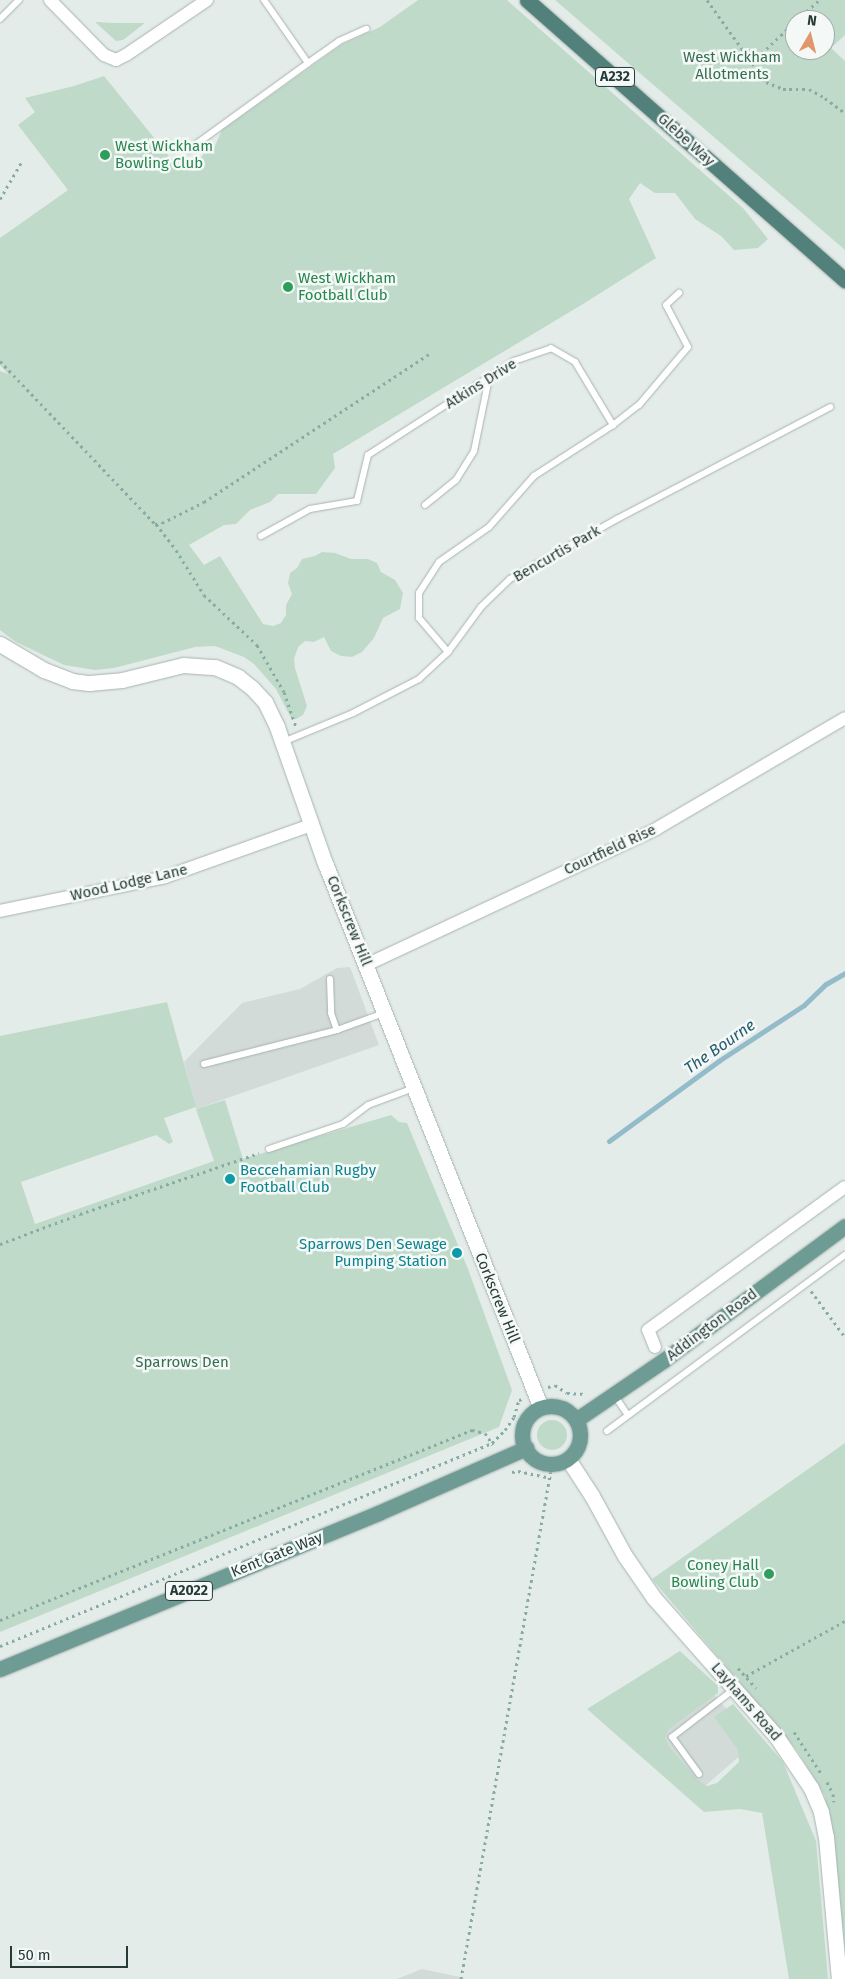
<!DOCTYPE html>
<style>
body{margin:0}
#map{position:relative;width:845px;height:1979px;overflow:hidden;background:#e4ece9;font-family:"Fira Sans",sans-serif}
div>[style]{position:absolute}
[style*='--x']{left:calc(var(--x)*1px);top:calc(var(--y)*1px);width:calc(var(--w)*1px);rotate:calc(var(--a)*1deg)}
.built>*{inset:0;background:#d2dbd8;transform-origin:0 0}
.green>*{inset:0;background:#c0daca}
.round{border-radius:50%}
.stream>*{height:5px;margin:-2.5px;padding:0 2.5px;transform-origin:2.5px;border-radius:2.5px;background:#93bbca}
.path>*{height:3px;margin-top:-1.5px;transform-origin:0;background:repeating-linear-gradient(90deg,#88aba4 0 2.5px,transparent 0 6.5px)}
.roads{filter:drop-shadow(0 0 1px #a7b3b0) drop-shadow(0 0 1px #a7b3b0)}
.service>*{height:6px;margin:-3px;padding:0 3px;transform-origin:3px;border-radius:3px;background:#fff}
.minor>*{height:12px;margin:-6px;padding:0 6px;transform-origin:6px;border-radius:6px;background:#fff}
.tertiary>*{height:15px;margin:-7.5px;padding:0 7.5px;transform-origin:7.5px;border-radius:7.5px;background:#fff}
.primary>*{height:15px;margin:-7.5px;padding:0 7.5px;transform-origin:7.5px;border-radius:7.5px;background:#6e9c95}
.primary>.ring{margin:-7.5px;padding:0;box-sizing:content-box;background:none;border:15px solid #6e9c95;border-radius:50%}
.trunk>*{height:15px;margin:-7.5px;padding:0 7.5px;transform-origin:7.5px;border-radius:7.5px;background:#52807a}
.dots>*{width:14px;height:14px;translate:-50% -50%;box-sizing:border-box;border:2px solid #f4f9f7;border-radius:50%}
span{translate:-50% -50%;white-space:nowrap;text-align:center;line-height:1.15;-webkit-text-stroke:5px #f4f9f7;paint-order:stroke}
.shield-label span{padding:1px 4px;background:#f4f9f7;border:1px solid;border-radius:4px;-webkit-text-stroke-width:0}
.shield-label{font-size:14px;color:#263b38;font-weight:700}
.park-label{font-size:15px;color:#356d51}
.street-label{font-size:15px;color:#263b38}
.leisure-label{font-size:15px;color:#27864d}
.left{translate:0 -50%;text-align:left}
.right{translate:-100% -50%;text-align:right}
.culture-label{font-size:15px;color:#0d838f}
.water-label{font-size:16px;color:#275c70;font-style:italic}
.north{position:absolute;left:785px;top:10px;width:50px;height:50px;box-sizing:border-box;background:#f4f9f7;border:1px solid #a2adab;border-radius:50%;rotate:8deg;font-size:14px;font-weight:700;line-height:20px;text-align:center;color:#263b38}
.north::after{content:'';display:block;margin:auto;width:18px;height:22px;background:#e1966c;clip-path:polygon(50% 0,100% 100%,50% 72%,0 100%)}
.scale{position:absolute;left:10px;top:1946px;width:118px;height:22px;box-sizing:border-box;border:2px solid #263b38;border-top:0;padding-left:6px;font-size:15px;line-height:18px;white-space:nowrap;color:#263b38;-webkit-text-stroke:4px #f4f9f7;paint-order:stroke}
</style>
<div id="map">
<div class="built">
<i style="clip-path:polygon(350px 967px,379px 1045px,196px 1109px,184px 1062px,242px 1003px,300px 989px,337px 968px)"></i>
<i style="left:697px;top:1675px;width:89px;height:80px;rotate:49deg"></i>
<i style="clip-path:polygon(422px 1969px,460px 1977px,464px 1979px,397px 1979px)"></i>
</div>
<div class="green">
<i style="clip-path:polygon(418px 0,507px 0,743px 208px,768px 239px,758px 248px,734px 250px,721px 236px,695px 219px,675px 193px,655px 193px,640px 183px,629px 199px,656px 258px,583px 304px,333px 454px,335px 468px,316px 494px,278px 494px,270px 502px,250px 510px,236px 524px,224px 525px,189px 545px,204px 565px,220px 556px,263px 624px,273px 626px,281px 623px,286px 615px,286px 605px,292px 594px,288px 583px,290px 573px,297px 568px,302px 559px,315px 556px,322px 552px,335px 553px,351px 559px,368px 559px,377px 563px,381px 572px,395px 580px,403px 593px,400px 609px,383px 618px,374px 638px,362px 652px,352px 657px,341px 656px,331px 651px,324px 637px,314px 642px,305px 641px,298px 647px,294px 659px,295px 668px,307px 706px,303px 715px,296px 719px,291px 718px,276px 689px,254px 664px,244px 657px,215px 646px,195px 647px,114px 668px,95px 670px,64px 665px,16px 642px,0 630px,0 371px,8px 374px,0 365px,0 238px,68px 190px,18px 125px,35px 112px,25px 98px,74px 86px,104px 76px,177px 166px,187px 160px,201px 158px,205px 151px,214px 148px,222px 130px,341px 45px,380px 27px)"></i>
<i style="clip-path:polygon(evenodd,555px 0,845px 0,845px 35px,831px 48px,845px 61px,845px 250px,555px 0,795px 20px,825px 20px,825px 50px,795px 50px,795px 20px)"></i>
<i style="clip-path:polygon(95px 22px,117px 23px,145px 23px,123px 40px,116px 41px)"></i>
<i style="clip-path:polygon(167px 1002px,196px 1107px,164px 1118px,173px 1142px,169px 1144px,156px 1135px,21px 1182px,35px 1224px,214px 1161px,196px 1109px,225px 1100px,243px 1159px,391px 1115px,399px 1122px,407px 1123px,468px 1269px,512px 1390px,499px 1427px,0 1632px,0 1036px)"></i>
<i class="round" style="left:537px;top:1420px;width:30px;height:30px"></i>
<i style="clip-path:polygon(845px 1443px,845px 1950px,825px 1796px,797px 1750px,652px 1579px)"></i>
<i style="clip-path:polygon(680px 1651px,718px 1686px,718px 1693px,669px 1729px,665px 1738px,670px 1748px,700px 1782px,707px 1786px,717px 1783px,739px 1762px,738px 1750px,714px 1717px,733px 1704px,783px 1762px,816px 1841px,828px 1979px,789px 1979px,762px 1813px,740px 1809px,704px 1812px,587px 1709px)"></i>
</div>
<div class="stream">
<i style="--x:609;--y:1141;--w:137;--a:-36.1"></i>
<i style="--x:720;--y:1060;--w:100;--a:-33.2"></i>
<i style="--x:804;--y:1005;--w:30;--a:-44"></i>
<i style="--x:826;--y:984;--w:22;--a:-30"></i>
</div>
<div class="path">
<i style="--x:707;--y:0;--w:101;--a:54.3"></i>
<i style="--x:766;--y:82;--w:18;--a:22"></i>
<i style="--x:783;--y:89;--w:26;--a:0"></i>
<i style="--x:809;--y:89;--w:18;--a:29"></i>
<i style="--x:825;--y:98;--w:25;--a:37"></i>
<i style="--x:797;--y:20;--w:30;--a:-42"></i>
<i style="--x:752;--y:62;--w:59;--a:-42.9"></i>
<i style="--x:0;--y:199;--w:42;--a:-59.7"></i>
<i style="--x:0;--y:361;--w:225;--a:46.4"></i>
<i style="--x:155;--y:524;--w:7;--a:-8"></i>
<i style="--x:162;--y:523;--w:47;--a:-26.6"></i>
<i style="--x:204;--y:502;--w:269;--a:-33.3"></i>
<i style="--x:156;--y:524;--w:33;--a:52"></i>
<i style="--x:176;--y:550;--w:53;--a:58.1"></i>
<i style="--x:204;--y:595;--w:73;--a:43.3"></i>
<i style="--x:257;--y:645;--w:54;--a:60.1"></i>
<i style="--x:284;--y:692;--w:36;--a:71"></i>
<i style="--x:0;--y:1244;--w:85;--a:-20.6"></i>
<i style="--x:80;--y:1214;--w:189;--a:-18.8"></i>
<i style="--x:811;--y:1291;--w:57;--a:53.5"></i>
<i style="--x:548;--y:1387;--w:7;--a:-16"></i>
<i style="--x:555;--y:1385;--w:14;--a:34"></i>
<i style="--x:567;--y:1393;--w:19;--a:3"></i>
<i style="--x:512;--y:1472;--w:6;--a:-9"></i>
<i style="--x:518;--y:1471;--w:34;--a:12"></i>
<i style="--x:0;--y:1620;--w:509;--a:-21.93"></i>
<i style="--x:472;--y:1430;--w:13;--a:13"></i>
<i style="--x:485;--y:1433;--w:14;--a:56"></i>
<i style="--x:0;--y:1646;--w:532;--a:-22.42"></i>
<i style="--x:492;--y:1443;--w:18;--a:-45"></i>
<i style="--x:505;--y:1430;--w:16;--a:-55"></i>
<i style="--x:514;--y:1417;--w:18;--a:-74"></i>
<i style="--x:519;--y:1400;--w:3;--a:-18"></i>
<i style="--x:738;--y:1668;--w:27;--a:48"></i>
<i style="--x:746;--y:1676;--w:113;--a:-29.1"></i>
<i style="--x:794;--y:1732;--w:51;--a:56.9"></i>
<i style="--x:827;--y:1782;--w:13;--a:63"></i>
<i style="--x:833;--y:1794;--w:8;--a:83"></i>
<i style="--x:461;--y:1979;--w:523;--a:-79.98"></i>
</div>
<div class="roads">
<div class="service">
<i style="--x:0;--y:19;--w:27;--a:-45"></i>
<i style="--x:308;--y:63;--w:38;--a:-35"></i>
<i style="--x:339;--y:41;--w:30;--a:-24"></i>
<i style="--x:188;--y:150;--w:148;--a:-35.9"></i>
<i style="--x:308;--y:63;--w:77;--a:-124.9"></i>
<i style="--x:425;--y:505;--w:40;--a:-39"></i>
<i style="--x:456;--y:480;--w:34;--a:-58"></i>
<i style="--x:474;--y:451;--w:75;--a:-78.4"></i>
<i style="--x:261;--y:536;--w:56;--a:-28.9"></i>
<i style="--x:310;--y:509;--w:48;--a:-9.7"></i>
<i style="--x:357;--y:501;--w:47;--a:-76.6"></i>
<i style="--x:368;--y:455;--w:174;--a:-32.8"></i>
<i style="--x:514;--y:361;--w:39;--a:-19"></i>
<i style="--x:551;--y:348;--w:28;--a:30"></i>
<i style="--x:575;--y:362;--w:74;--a:58.9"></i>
<i style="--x:448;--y:652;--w:45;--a:-130.5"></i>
<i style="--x:419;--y:618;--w:25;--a:-90"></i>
<i style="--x:419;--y:593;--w:37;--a:-57"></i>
<i style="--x:439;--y:562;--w:61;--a:-35"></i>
<i style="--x:489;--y:527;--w:68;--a:-48.6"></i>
<i style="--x:534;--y:476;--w:94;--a:-32.8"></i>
<i style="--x:613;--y:425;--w:33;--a:-38"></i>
<i style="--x:639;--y:405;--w:76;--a:-49.8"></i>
<i style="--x:688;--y:347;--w:47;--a:-117.6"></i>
<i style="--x:666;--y:305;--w:18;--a:-43"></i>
<i style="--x:283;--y:742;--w:76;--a:-22.5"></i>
<i style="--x:353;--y:713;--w:74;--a:-27.3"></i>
<i style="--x:419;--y:679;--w:40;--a:-43"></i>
<i style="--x:448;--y:652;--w:56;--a:-53.7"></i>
<i style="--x:481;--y:607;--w:40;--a:-44"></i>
<i style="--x:510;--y:579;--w:123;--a:-29.3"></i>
<i style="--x:617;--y:519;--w:241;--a:-27.7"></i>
<i style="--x:330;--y:979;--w:34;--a:88"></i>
<i style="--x:331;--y:1013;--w:18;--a:71"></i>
<i style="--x:204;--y:1064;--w:137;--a:-14.3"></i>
<i style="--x:337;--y:1030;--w:50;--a:-19.9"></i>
<i style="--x:269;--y:1149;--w:78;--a:-18.7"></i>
<i style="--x:343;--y:1124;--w:31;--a:-37"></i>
<i style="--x:368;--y:1105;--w:49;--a:-20.3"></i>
<i style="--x:615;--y:1396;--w:23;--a:56"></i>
<i style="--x:607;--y:1431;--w:296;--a:-36.5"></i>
<i style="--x:699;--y:1774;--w:46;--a:-126.1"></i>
<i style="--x:672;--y:1737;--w:78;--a:-37.7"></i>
</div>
<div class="minor">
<i style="--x:50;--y:0;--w:77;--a:45.5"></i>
<i style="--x:104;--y:55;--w:13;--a:23"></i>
<i style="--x:116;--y:60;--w:11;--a:-27"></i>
<i style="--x:126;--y:55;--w:98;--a:-34.2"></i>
<i style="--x:0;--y:911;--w:168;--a:-11.6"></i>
<i style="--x:165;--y:877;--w:155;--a:-19.6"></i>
<i style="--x:366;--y:965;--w:320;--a:-25.1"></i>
<i style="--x:656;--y:829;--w:219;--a:-30.4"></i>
<i style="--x:655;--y:1347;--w:18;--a:-112"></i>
<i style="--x:648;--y:1330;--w:243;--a:-36"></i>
</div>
<div class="tertiary">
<i style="--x:0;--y:644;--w:51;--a:30.6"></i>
<i style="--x:44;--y:670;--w:30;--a:21"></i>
<i style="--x:72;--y:681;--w:17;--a:7"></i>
<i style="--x:89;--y:683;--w:33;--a:-5"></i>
<i style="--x:122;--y:680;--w:63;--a:-13.8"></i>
<i style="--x:183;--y:665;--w:32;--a:4"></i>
<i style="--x:215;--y:667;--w:25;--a:23"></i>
<i style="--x:238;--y:677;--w:18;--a:38"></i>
<i style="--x:252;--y:688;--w:19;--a:47"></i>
<i style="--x:265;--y:702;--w:28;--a:64"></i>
<i style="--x:277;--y:727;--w:144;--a:70.6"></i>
<i style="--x:325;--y:863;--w:586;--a:68.38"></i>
<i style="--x:568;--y:1459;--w:44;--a:57"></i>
<i style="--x:592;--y:1496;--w:68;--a:61.2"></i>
<i style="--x:625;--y:1556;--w:51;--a:55.4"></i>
<i style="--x:654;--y:1598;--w:184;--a:48.5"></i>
<i style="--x:776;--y:1736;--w:63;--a:56.1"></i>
<i style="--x:811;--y:1788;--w:26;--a:67"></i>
<i style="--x:821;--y:1812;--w:25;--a:79"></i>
<i style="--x:826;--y:1837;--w:143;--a:84.8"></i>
</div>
<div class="primary">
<i class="ring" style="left:522px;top:1406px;width:43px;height:43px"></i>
<i style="--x:576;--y:1420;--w:107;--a:-34.3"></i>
<i style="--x:664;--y:1360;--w:225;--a:-36.5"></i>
<i style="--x:0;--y:1669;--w:409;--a:-22.4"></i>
<i style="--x:378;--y:1513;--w:162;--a:-23.7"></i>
</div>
<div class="trunk">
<i style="--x:527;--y:0;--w:424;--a:41.4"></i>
</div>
</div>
<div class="dots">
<i style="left:105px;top:155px;background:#2e9e5b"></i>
<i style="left:288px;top:287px;background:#2e9e5b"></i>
<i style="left:230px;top:1179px;background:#0f9aa8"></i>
<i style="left:457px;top:1253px;background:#0f9aa8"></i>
<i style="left:769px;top:1574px;background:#2e9e5b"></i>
</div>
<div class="shield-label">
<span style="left:615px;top:77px">A232</span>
<span style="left:189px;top:1591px">A2022</span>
</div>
<div class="park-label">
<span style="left:732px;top:66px">West Wickham<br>Allotments</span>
<span style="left:182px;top:1363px">Sparrows Den</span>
</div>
<div class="street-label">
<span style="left:686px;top:140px;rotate:42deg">Glebe Way</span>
<span style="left:481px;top:384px;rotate:-32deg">Atkins Drive</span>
<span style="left:557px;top:554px;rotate:-30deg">Bencurtis Park</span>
<span style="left:610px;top:850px;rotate:-25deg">Courtfield Rise</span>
<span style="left:129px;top:883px;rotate:-13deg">Wood Lodge Lane</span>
<span style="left:349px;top:921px;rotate:68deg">Corkscrew Hill</span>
<span style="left:497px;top:1298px;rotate:68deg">Corkscrew Hill</span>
<span style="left:712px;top:1325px;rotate:-37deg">Addington Road</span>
<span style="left:277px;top:1555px;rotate:-22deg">Kent Gate Way</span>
<span style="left:746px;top:1702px;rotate:49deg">Layhams Road</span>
</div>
<div class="leisure-label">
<span class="left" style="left:115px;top:155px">West Wickham<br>Bowling Club</span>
<span class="left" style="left:298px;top:287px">West Wickham<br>Football Club</span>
<span class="right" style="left:759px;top:1574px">Coney Hall<br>Bowling Club</span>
</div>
<div class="culture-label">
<span class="left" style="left:240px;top:1179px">Beccehamian Rugby<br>Football Club</span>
<span class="right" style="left:447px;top:1253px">Sparrows Den Sewage<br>Pumping Station</span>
</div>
<div class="water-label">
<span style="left:720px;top:1047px;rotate:-35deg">The Bourne</span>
</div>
<div class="north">N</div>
<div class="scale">50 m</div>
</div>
